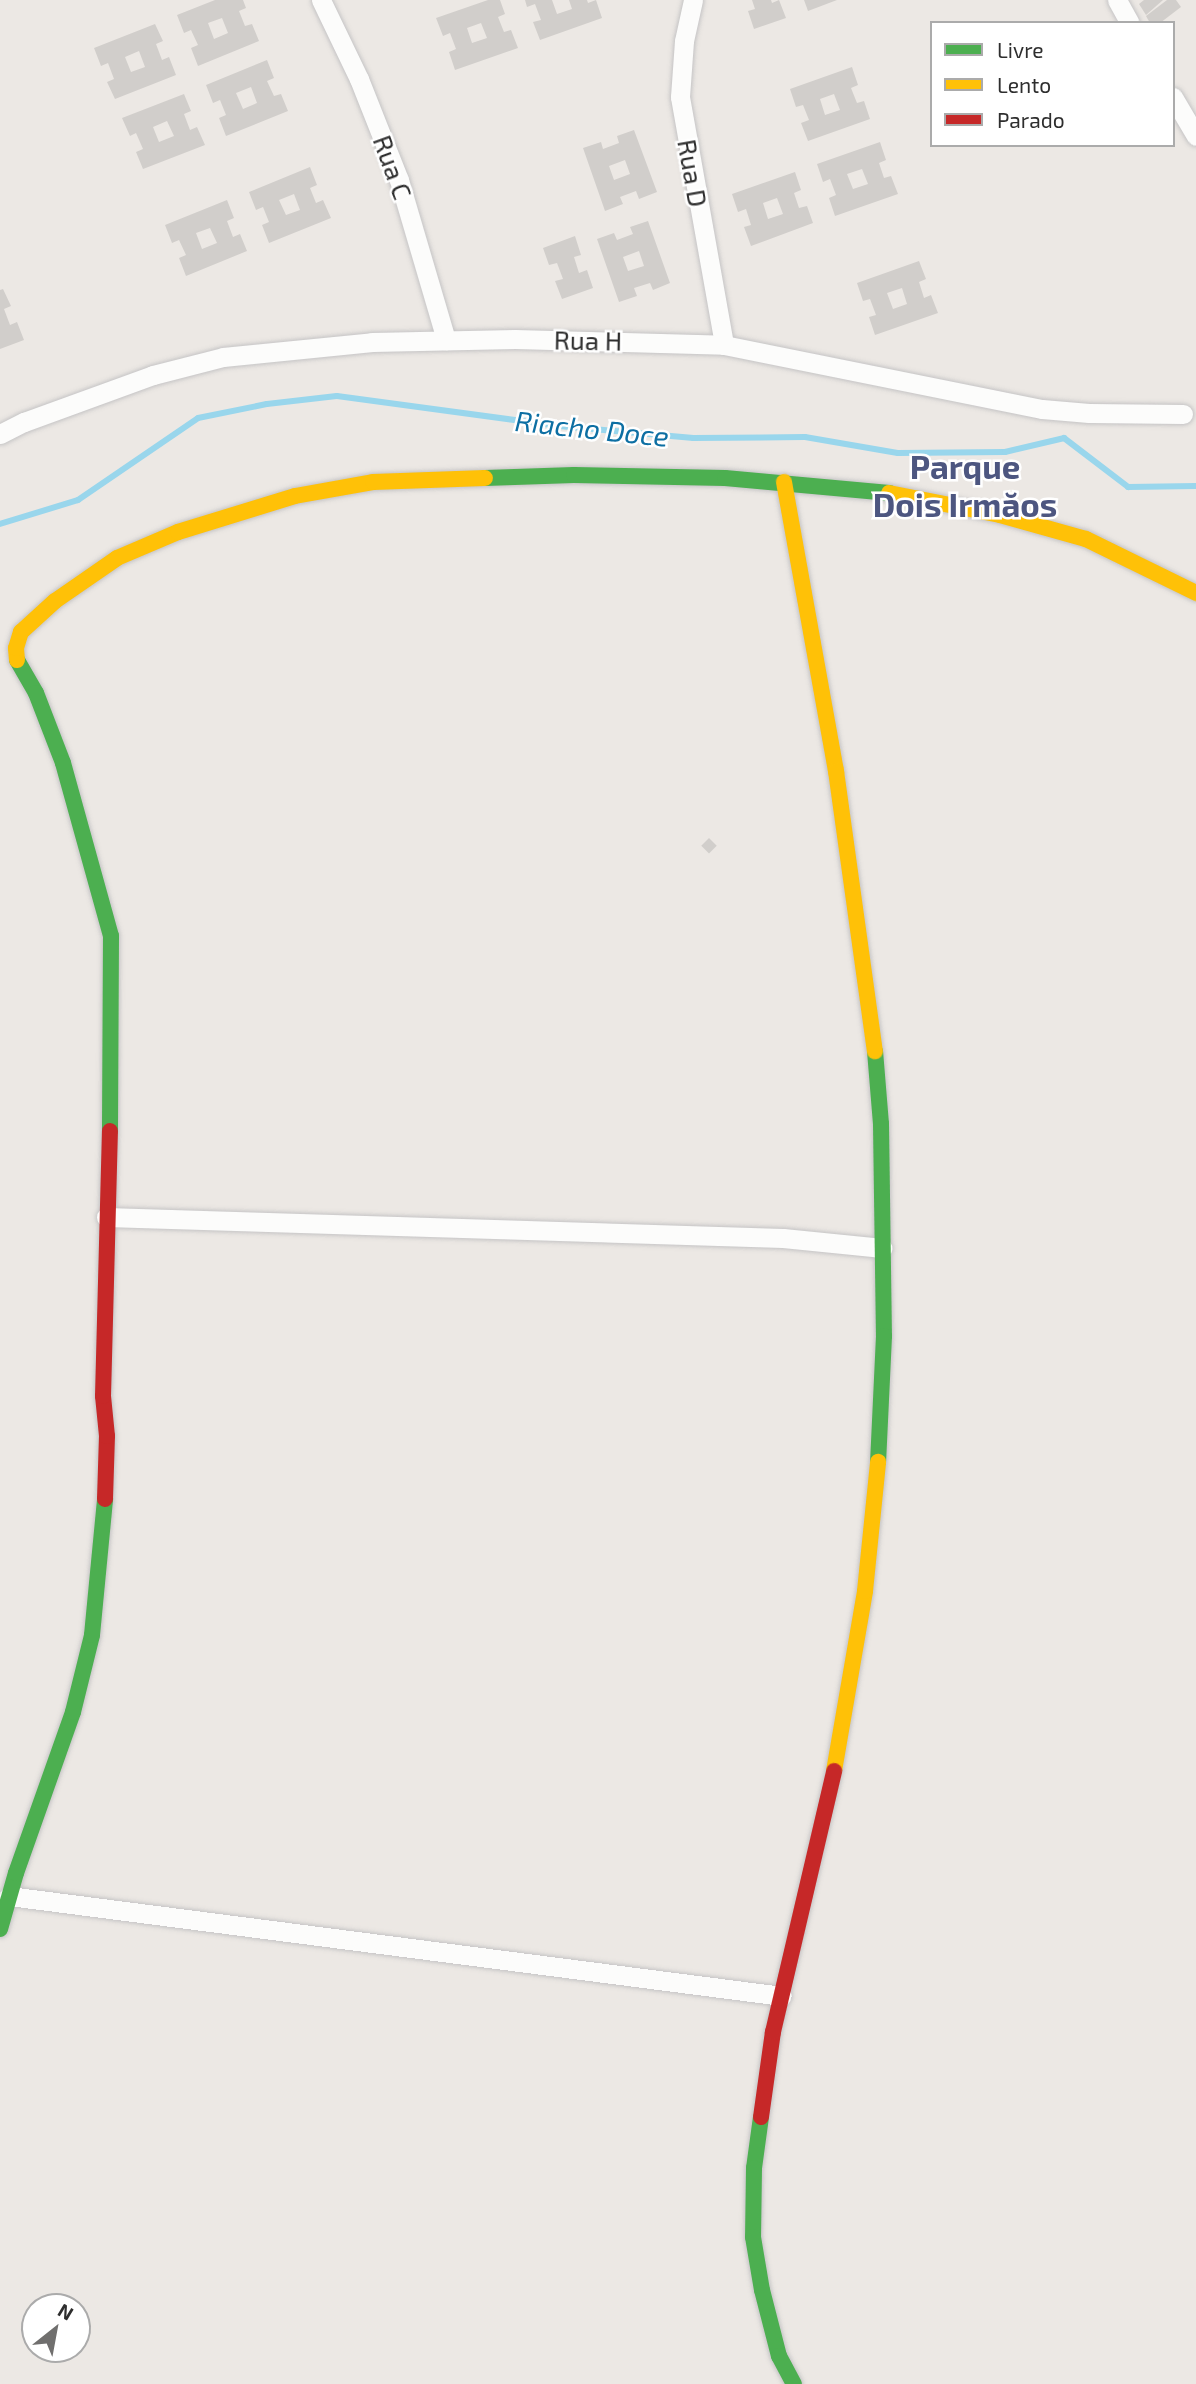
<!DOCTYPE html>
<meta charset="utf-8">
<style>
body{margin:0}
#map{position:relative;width:1196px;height:2384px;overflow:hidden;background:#ece8e4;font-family:"Exo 2",sans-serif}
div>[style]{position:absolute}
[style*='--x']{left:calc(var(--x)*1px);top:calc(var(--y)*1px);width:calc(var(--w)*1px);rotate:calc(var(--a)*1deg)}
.stream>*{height:6px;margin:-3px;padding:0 3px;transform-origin:3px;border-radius:3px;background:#99d6ec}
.building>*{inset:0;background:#d1cecb;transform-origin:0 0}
.roads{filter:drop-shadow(0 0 2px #c5c4c5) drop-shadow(0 0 2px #c5c4c5)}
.street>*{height:19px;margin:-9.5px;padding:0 9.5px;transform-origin:9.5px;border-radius:9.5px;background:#fcfcfb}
.fast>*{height:16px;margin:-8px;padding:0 8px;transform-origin:8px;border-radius:8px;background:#4caf50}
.slow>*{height:16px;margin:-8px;padding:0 8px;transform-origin:8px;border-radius:8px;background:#ffc107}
.jam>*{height:16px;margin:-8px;padding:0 8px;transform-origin:8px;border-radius:8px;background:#c62828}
span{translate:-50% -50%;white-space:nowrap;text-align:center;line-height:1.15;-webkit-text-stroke:5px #fff;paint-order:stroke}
.street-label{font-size:26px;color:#2e2e2e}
.water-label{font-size:28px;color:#0d6fa3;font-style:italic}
.district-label{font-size:33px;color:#4d5680;font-weight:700}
.legend{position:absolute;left:930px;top:21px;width:245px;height:126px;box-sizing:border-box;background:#fff;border:2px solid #ababab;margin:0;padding:9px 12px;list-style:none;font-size:21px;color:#2e2e2e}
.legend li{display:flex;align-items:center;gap:14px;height:35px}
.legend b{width:35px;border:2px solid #ababab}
.north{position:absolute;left:21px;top:2293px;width:70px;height:70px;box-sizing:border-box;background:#fff;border:2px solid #ababab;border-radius:50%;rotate:31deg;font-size:19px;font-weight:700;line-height:28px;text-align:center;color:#2e2e2e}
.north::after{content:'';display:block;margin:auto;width:24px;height:32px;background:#706f6e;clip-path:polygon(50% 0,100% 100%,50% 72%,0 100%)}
</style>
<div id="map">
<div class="stream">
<i style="--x:0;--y:524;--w:82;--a:-17.1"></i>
<i style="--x:78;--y:500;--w:145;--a:-34.3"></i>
<i style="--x:198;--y:418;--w:70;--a:-11.5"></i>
<i style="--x:267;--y:404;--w:70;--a:-6.5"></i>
<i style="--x:337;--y:396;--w:224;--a:7.7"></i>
<i style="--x:559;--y:426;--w:135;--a:5.1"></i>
<i style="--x:693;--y:438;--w:112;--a:-0.5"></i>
<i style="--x:805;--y:437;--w:94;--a:9.8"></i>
<i style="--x:898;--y:453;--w:107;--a:-0.5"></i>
<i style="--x:1005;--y:452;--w:61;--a:-13.3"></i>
<i style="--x:1064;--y:438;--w:81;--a:37.4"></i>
<i style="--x:1128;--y:487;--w:68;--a:-0.8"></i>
</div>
<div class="building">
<i style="clip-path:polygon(evenodd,215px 0,243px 0,246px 8px,239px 11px,245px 26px,252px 24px,259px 41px,198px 66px,191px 48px,198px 45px,191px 30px,184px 33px,177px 15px,215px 0,222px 18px,228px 33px,214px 39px,208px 23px,222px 18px)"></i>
<i style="clip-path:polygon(evenodd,488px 0,500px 0,505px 14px,498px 17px,504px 32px,511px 30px,518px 48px,455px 70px,449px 52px,456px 49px,450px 33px,443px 36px,436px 18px,488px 0,481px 23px,487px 38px,472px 43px,467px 28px,481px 23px)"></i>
<i style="clip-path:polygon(525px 0,552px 0,557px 14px,572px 9px,569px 0,587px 0,588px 3px,596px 0,602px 18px,540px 40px,533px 22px,541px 20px,535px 4px,527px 7px)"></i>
<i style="clip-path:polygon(752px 0,771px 0,772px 3px,779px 0,786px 18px,754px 29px,748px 11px,755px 9px)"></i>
<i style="clip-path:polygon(804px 0,837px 0,808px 11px)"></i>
<i style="clip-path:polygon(1144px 0,1163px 0,1146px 15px,1139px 4px)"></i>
<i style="clip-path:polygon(1167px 0,1176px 0,1181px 7px,1160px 23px,1150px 23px,1146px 16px)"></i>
<i style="clip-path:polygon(evenodd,155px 24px,163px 41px,156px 44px,162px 60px,169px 57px,176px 75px,115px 99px,107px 82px,114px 79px,108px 63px,101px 66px,94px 48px,155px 24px,139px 51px,145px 67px,131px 72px,125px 57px,139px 51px)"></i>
<i style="clip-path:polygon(evenodd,267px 60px,274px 78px,267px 81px,274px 96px,281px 94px,288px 111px,226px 136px,219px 118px,226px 115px,220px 100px,213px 103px,206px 85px,267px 60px,251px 87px,257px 103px,243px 109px,236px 93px,251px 87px)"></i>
<i style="clip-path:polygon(evenodd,852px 67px,858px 85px,851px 88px,857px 103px,864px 101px,870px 119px,808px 141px,801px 123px,809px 120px,803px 105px,796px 107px,790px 89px,852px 67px,834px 94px,840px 110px,825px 115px,820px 99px,834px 94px)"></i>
<i style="clip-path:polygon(evenodd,184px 94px,191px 111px,184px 114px,190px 130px,197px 127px,205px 145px,143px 169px,136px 152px,143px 149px,136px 133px,130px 136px,122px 118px,184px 94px,167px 121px,174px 136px,159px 142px,153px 127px,167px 121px)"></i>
<i style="clip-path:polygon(evenodd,634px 130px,657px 192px,639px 199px,636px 191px,620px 197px,623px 204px,605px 211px,583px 148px,601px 142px,603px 149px,619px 143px,617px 136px,634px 130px,625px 160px,630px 174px,614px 180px,609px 166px,625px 160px)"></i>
<i style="clip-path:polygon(evenodd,880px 142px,886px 160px,879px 163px,884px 178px,891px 176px,898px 194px,835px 216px,829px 198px,836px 195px,830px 179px,823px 182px,817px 164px,880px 142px,862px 169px,868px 184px,853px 189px,847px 174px,862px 169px)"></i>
<i style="clip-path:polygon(evenodd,310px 167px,317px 185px,310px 188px,316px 203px,323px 200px,331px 218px,269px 243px,262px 225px,269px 222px,263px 207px,256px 210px,249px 192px,310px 167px,294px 194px,300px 210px,286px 215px,279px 200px,294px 194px)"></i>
<i style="clip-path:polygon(evenodd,795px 172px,801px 190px,794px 193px,799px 208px,807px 206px,813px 223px,751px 246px,744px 227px,751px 225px,746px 209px,738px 212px,732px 194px,795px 172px,777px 198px,783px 214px,768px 219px,763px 203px,777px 198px)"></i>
<i style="clip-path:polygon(evenodd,227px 200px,234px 218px,227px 221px,233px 237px,240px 234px,247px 251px,186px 276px,179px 258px,186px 255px,179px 240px,172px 243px,165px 225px,227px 200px,210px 228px,217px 243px,202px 249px,196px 233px,210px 228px)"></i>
<i style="clip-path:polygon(evenodd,648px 221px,670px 283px,653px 290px,650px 283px,634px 288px,637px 296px,619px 302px,597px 239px,614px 233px,617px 240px,633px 234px,630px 227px,648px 221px,639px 251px,644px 266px,628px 271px,623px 257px,639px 251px)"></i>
<i style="clip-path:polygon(575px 236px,581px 255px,574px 257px,579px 273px,587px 270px,593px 288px,562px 299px,555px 281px,563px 279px,557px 263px,549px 265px,543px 248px)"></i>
<i style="clip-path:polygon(evenodd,919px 261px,926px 279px,919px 282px,924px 298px,931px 295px,938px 313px,875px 335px,869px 317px,876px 315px,870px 299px,863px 301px,857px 283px,919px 261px,902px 288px,907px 304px,893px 309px,887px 293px,902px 288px)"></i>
<i style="clip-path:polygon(3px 289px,11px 306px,4px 309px,10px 325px,17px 322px,24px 340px,0 349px,0 290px)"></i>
<i style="left:709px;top:838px;width:11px;height:11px;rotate:45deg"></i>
</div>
<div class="roads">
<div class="street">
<i style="--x:321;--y:0;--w:88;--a:64.3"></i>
<i style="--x:359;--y:79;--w:109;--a:68.4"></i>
<i style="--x:399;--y:180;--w:167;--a:73.6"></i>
<i style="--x:693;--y:0;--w:42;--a:102.4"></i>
<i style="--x:684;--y:41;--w:56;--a:94.1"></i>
<i style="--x:680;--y:97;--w:252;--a:79.9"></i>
<i style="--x:1117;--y:0;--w:26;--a:61"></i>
<i style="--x:1173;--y:97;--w:45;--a:59.5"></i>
<i style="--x:0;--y:434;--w:27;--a:-27"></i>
<i style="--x:24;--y:422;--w:137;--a:-20"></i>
<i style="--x:153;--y:375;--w:72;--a:-14.4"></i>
<i style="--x:223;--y:357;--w:150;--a:-5.7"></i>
<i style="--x:372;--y:342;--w:143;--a:-1.2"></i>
<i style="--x:515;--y:339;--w:209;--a:1.6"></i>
<i style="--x:724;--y:345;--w:324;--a:11.4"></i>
<i style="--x:1042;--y:409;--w:47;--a:4.9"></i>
<i style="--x:1089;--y:413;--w:94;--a:0.6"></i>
<i style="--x:106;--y:1217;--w:677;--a:1.78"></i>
<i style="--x:783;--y:1238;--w:100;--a:5.7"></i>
<i style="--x:9;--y:1896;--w:779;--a:7.37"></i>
</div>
<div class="fast">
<i style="--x:485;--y:478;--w:89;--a:-1.9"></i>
<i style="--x:574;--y:475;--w:151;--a:1.1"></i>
<i style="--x:725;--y:478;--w:165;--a:5.2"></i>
<i style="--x:17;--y:660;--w:38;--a:60"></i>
<i style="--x:36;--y:693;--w:75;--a:68.9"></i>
<i style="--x:63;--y:763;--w:180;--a:74.5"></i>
<i style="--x:111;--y:936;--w:195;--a:90.3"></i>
<i style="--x:875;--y:1051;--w:73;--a:85.3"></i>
<i style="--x:881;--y:1124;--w:212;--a:89.2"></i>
<i style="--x:884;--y:1336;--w:126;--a:92.7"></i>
<i style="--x:0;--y:1929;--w:58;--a:-74.1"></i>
<i style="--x:16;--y:1873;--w:171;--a:-70.5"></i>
<i style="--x:73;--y:1712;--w:79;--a:-76.1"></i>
<i style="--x:92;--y:1635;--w:137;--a:-84.5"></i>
<i style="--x:761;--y:2117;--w:51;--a:97.8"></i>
<i style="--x:754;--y:2168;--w:69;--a:90.8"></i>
<i style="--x:753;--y:2237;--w:54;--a:80.4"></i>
<i style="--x:762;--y:2290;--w:68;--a:75.6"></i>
<i style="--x:779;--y:2356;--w:32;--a:62"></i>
</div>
<div class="slow">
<i style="--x:784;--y:482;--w:294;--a:79.8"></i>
<i style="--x:836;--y:771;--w:283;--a:82.1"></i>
<i style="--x:889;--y:493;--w:113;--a:11.2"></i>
<i style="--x:1000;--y:515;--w:89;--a:15.6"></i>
<i style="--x:1086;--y:539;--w:123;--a:26.1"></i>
<i style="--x:17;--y:660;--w:12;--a:-95"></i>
<i style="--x:16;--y:648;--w:17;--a:-73"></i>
<i style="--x:21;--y:632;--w:46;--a:-42.4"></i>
<i style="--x:55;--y:601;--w:75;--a:-34.7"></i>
<i style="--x:117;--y:558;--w:66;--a:-23.1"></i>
<i style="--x:178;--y:532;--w:122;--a:-17.1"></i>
<i style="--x:295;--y:496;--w:79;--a:-10.2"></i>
<i style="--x:373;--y:482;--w:112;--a:-2"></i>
<i style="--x:834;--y:1771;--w:183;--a:-80.2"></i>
<i style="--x:865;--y:1591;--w:130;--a:-84.2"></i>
</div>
<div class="jam">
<i style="--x:105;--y:1499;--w:63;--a:-88.2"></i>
<i style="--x:107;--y:1436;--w:40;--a:-95.7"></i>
<i style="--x:103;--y:1396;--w:265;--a:-88.5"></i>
<i style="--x:761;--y:2117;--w:86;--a:-82"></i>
<i style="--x:773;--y:2032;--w:268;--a:-76.8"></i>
</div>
</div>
<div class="street-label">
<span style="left:393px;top:167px;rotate:70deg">Rua C</span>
<span style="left:693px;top:173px;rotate:80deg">Rua D</span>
<span style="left:588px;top:340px;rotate:1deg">Rua H</span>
</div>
<div class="water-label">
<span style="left:592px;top:428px;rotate:6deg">Riacho Doce</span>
</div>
<div class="district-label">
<span style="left:965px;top:486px">Parque<br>Dois Irmăos</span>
</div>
<ul class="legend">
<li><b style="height:9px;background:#4caf50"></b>Livre</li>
<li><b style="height:9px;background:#ffc107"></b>Lento</li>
<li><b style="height:9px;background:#c62828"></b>Parado</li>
</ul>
<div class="north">N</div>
</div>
